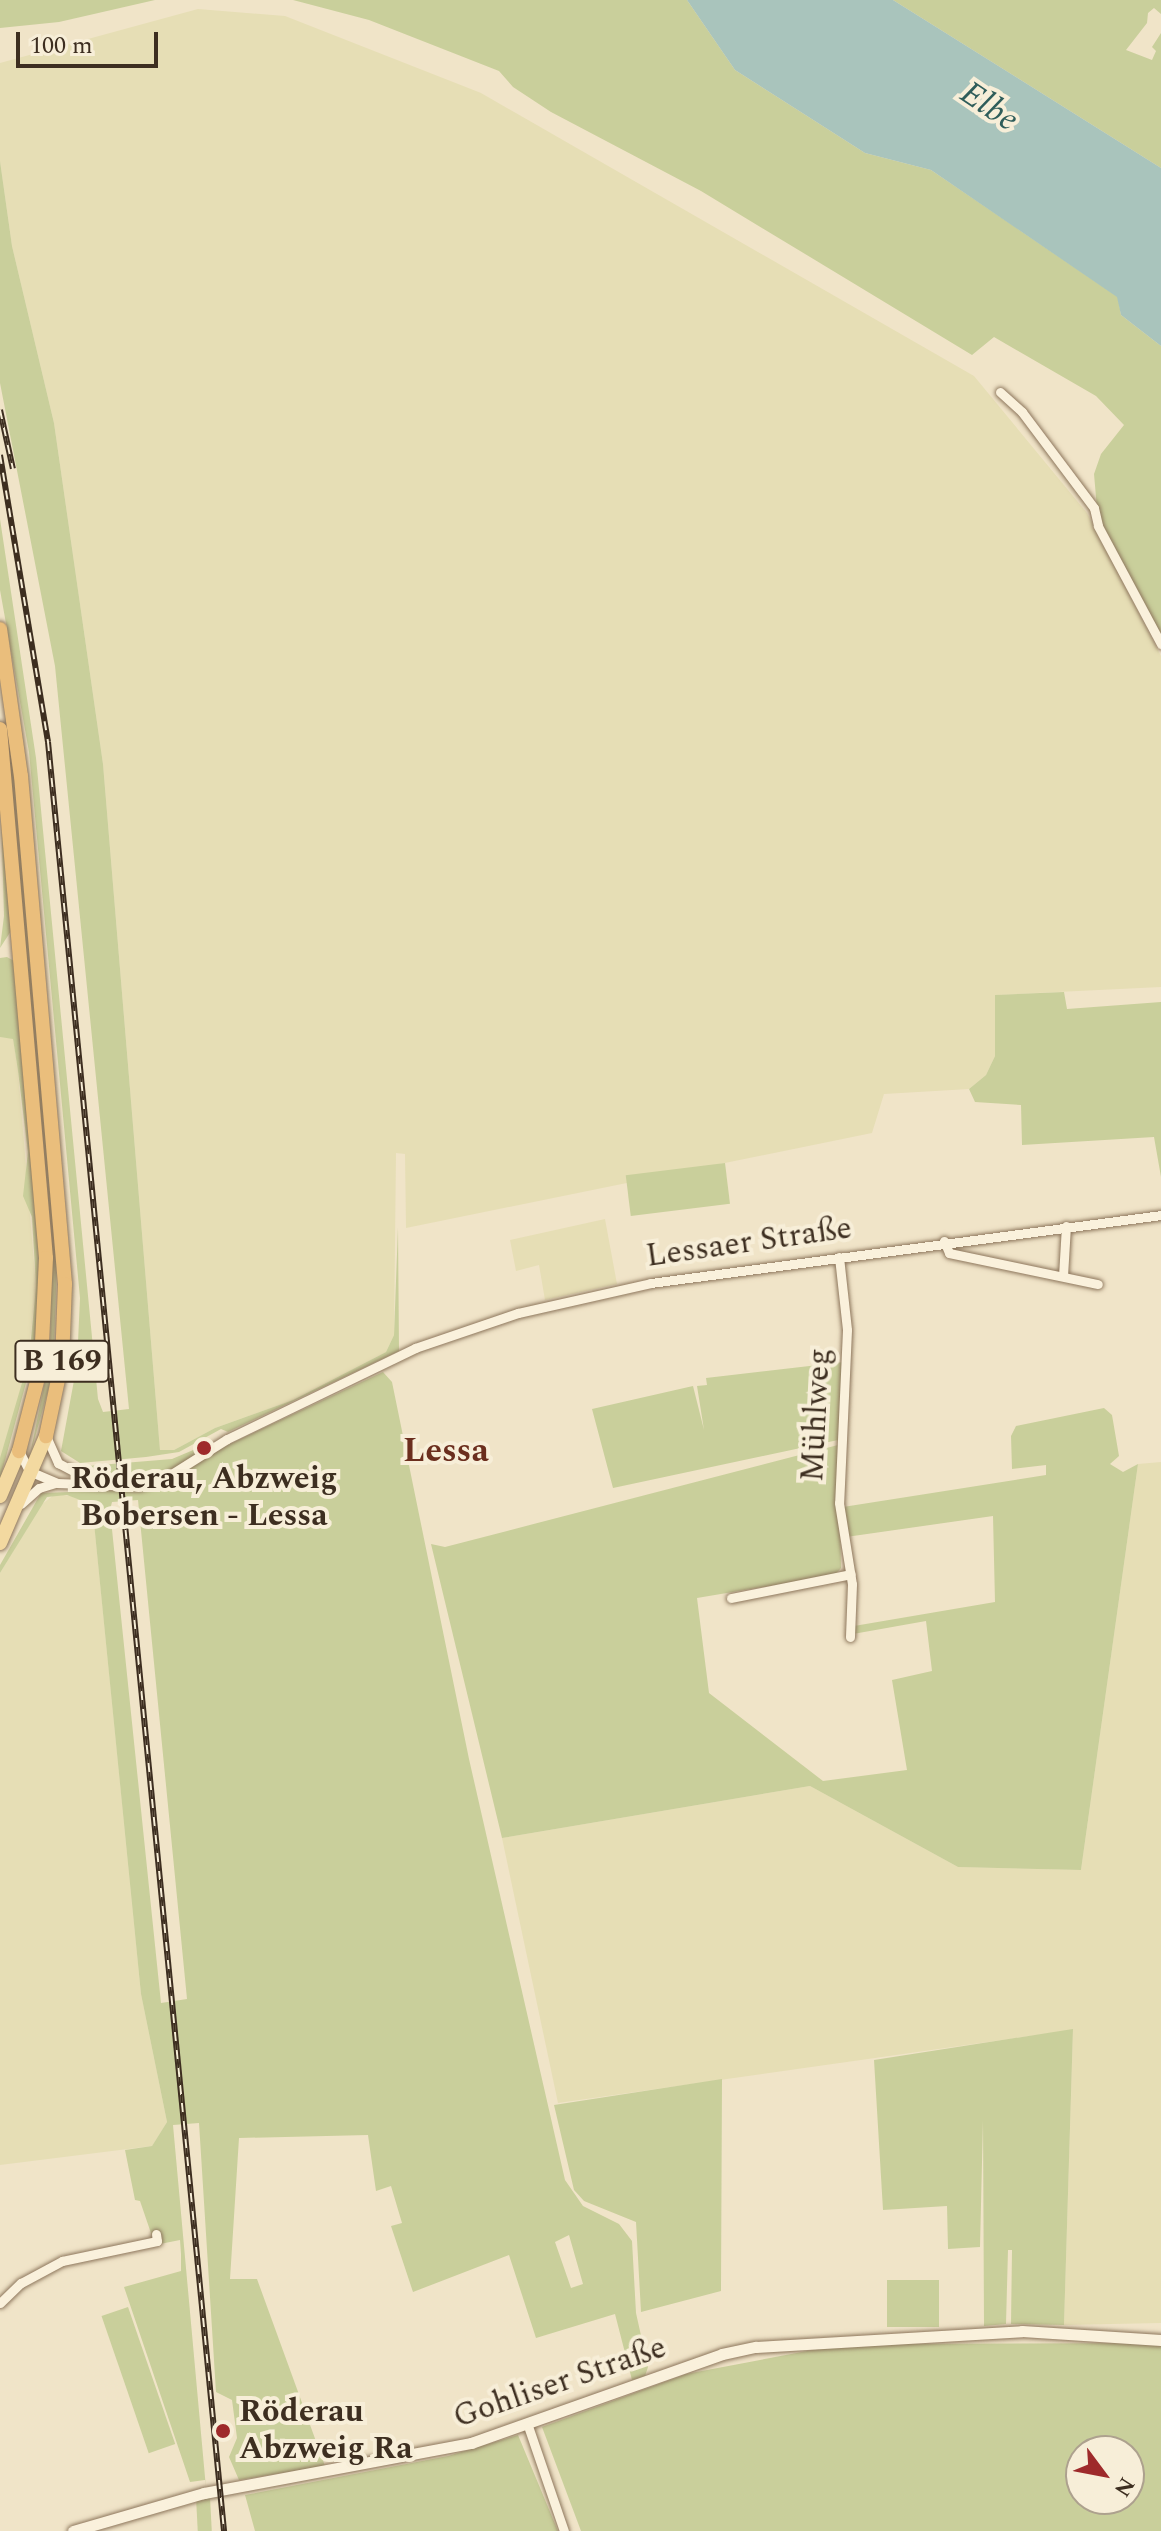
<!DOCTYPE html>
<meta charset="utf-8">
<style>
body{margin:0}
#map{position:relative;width:1161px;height:2531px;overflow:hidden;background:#f0e4c8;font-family:Spectral,serif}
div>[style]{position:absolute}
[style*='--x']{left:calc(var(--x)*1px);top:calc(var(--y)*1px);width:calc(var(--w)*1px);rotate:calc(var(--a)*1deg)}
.farmland>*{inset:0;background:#e6deb5}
.green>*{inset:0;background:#c9cf9b;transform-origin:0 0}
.water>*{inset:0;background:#a9c4bc}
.roads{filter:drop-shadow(0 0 2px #8d765c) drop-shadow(0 0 2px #8d765c)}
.minor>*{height:9px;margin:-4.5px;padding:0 4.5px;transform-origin:4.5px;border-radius:4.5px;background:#faf1dc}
.tertiary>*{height:11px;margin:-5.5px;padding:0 5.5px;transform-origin:5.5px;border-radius:5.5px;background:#faf1dc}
.primary>*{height:14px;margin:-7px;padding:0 7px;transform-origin:7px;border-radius:7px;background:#f3d9a0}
.trunk>*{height:14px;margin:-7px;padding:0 7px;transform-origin:7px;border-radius:7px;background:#eabe7c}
.rail>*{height:6px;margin-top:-3px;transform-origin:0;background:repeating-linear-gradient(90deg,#f7eed8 0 9px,#3d2e20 0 18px);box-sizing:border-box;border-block:2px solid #3d2e20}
.dots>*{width:22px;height:22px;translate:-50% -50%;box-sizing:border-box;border:4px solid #f7eed8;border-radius:50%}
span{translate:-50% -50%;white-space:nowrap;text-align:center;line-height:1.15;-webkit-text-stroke:8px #f7eed8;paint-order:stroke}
.shield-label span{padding:2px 6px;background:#f7eed8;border:2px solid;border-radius:6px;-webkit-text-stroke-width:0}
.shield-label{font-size:30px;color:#3d2e20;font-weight:700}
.street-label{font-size:32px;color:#3d2e20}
.poi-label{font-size:32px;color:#3d2e20;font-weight:700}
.left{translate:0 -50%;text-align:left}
.water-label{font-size:34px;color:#2f5d5a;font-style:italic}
.neighbourhood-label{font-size:34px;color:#6b2e1e;font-weight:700}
.north{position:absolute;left:1065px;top:2435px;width:80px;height:80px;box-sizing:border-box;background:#f7eed8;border:2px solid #ada18e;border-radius:50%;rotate:122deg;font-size:22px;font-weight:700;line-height:32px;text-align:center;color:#3d2e20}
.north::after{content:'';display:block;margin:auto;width:28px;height:36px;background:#9e2a2b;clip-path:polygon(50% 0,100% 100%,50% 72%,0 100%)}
.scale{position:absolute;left:16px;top:32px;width:142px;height:36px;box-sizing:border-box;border:4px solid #3d2e20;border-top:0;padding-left:10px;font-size:24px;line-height:28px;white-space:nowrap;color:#3d2e20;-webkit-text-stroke:6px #f7eed8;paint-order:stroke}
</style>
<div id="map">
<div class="farmland">
<i style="clip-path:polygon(198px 9px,285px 16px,481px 93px,974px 376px,1087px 513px,1161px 656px,1161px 987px,996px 995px,995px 1056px,986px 1075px,969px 1089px,884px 1094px,872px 1133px,406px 1228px,405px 1154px,396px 1153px,394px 1335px,386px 1352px,293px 1400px,215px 1428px,174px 1450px,160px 1450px,103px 764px,54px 423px,12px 246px,0 161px,0 63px)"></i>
<i style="clip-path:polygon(0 1037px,13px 1038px,18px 1071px,36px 1286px,26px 1378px,0 1460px)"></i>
<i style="clip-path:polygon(605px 1219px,617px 1284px,545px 1300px,539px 1265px,516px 1271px,510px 1240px)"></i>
<i style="clip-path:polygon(1161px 1462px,1161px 2323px,1064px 2325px,1073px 2030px,558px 2103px,502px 1838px,810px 1786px,958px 1867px,1081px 1870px,1138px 1464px)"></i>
<i style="clip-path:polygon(55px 1494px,78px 1497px,93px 1512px,141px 1994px,167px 2122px,152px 2146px,0 2165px,0 1573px,41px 1505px)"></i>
</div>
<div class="green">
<i style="clip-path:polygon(0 0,155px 0,59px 22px,0 28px)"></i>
<i style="clip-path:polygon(293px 0,687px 0,735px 70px,865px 153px,931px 170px,1118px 297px,1121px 315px,1161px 346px,1161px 638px,1098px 520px,1094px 474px,1101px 454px,1124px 425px,1096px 396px,994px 337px,972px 355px,701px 191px,551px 112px,513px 87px,499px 71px,369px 20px)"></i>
<i style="clip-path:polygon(893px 0,1161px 0,1161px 14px,1154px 8px,1148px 13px,1147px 23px,1126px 50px,1152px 60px,1156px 51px,1152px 47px,1161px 33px,1161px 168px)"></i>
<i style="clip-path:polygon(0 161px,12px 246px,54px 423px,103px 764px,160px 1450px,174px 1450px,215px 1428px,293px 1400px,386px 1352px,394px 1335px,398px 1227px,399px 1351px,228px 1432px,221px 1429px,179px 1452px,146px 1457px,80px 1463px,61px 1451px,77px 1364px,80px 1298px,29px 752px,0 590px,0 519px,36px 758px,98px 1399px,103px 1412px,129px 1409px,55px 666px,0 383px)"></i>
<i style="clip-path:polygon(0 657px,15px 772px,57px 1261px,53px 1373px,30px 1455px,50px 1356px,52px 1237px)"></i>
<i style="clip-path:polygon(0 764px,11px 931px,0 948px,4px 916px)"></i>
<i style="clip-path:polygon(7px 957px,14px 961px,40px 1240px,36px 1346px,0 1479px,0 1458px,29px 1359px,36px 1286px,32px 1217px,23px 1196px,28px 1152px,18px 1071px,13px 1039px,0 1037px,0 958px)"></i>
<i style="clip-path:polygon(1064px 992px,1067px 1009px,1161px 1002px,1161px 1177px,1154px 1137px,1022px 1145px,1021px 1105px,975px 1102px,969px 1089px,986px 1075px,995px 1056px,995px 995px)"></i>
<i style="left:725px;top:1163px;width:41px;height:100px;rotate:83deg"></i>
<i style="clip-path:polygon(844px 1362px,838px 1440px,613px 1488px,592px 1409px,693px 1386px,704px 1430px,697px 1386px,707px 1385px,706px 1378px)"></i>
<i style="clip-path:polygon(evenodd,383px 1372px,392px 1382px,469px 1759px,565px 2180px,583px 2206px,619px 2224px,632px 2241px,636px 2313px,648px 2367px,645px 2376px,632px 2380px,615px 2314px,536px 2338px,509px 2255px,413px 2292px,391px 2226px,402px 2223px,391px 2186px,376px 2191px,368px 2135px,239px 2138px,230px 2279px,257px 2279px,325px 2466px,239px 2480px,229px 2457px,237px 2438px,232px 2400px,216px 2392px,199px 2123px,173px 2125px,206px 2488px,205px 2480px,190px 2482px,124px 2287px,181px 2271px,181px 2254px,180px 2240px,160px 2244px,158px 2232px,153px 2239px,140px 2201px,135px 2200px,125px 2150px,152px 2146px,167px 2122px,141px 1994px,93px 1513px,88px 1503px,67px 1495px,47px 1497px,0 1573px,0 1565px,41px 1493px,161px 1489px,217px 1450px,383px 1372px,138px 1500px,187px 1999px,161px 2003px,110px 1510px,112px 1502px,138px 1500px,383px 1372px,569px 2235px,583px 2284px,571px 2288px,555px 2242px,569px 2235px)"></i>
<i style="clip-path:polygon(1104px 1408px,1112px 1415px,1119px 1456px,1110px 1464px,1123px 1472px,1138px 1464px,1081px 1870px,958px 1867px,810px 1786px,502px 1838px,431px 1544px,445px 1547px,838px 1445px,841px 1568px,835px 1575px,697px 1598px,709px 1693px,823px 1781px,907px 1770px,892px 1680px,932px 1671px,926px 1621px,853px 1634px,854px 1626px,995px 1602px,993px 1516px,846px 1537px,843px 1507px,1046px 1475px,1046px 1465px,1012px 1469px,1011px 1436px,1016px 1426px)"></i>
<i style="clip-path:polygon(198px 1448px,200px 1452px,174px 1468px,137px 1481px,86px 1476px,75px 1467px,172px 1459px)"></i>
<i style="clip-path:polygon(1073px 2029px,1064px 2325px,1011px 2324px,1012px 2250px,1008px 2250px,1006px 2324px,984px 2326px,983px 2120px,980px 2247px,948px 2249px,947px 2206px,883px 2210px,874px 2060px)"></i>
<i style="clip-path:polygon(722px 2079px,721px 2291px,641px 2312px,636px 2222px,584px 2201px,574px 2190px,554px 2105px)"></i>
<i style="left:939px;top:2280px;width:47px;height:52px;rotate:90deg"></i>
<i style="left:128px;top:2307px;width:145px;height:28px;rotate:71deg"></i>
<i style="clip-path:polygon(evenodd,1161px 2343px,1161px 2531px,581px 2531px,542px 2427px,686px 2374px,844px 2344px,1161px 2343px,1081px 2451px,1129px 2451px,1129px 2499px,1081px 2499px,1081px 2451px)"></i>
<i style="clip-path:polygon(518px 2435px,558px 2531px,255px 2531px,245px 2495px,448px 2456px)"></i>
<i style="left:210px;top:2497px;width:34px;height:14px;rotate:87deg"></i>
</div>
<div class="water">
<i style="clip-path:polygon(687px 0,893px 0,1161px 168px,1161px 346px,1121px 315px,1117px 297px,931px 170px,865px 153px,735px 70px)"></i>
</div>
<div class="roads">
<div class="minor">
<i style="--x:1000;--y:392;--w:30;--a:42"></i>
<i style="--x:1022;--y:412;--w:120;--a:53.1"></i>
<i style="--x:1094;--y:508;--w:18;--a:77"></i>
<i style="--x:1098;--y:526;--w:134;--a:61.9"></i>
<i style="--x:944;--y:1241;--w:13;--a:67"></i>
<i style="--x:949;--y:1253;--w:152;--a:11.8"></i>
<i style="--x:839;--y:1257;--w:73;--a:83.7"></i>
<i style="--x:847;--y:1330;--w:173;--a:92.6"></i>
<i style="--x:839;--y:1503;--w:82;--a:80.9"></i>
<i style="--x:852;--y:1584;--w:53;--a:92.2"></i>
<i style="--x:1063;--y:1276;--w:50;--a:-86.6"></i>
<i style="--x:46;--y:1436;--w:30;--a:66"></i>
<i style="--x:58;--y:1463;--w:47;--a:27.6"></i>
<i style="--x:19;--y:1451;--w:22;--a:63"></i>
<i style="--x:29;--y:1471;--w:30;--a:23"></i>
<i style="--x:57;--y:1483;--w:82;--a:2.1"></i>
<i style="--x:139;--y:1486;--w:27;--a:-17"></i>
<i style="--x:165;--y:1478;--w:73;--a:-32.2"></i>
<i style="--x:227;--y:1439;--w:209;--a:-25.8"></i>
<i style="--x:415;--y:1348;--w:109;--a:-18.8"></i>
<i style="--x:518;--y:1313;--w:136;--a:-12.7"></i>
<i style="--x:651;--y:1283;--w:515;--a:-7.59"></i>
<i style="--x:21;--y:1504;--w:24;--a:-42"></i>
<i style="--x:39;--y:1488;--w:17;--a:-17"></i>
<i style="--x:731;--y:1598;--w:122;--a:-11.3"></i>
<i style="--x:0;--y:2303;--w:29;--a:-44"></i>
<i style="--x:21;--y:2283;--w:47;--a:-28.2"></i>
<i style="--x:62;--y:2261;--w:97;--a:-11.9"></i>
<i style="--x:157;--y:2241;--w:7;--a:-98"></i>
<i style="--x:527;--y:2423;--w:114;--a:71.1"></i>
</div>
<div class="tertiary">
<i style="--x:73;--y:2531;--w:136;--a:-16.2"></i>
<i style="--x:204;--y:2493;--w:272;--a:-10.6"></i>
<i style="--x:471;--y:2443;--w:266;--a:-19.5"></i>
<i style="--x:722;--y:2354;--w:35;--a:-12"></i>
<i style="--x:756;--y:2347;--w:266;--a:-3.4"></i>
<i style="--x:1022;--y:2331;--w:139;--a:3.7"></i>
</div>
<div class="primary">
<i style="--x:0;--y:1496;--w:49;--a:-67.1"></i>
<i style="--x:0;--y:1543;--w:116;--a:-66.7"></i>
</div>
<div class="trunk">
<i style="--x:0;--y:629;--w:148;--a:81.9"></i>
<i style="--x:21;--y:776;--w:510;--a:85.05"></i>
<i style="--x:65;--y:1284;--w:77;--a:92.2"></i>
<i style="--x:62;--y:1361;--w:77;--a:102"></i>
<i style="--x:0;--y:729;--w:531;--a:85.03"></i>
<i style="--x:46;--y:1258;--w:108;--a:92.7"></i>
<i style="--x:41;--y:1366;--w:88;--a:104.5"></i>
</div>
</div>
<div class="rail">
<i style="--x:0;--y:410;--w:60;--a:77.6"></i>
<i style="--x:0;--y:455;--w:291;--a:80.5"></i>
<i style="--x:48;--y:742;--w:1798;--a:84.38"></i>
</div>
<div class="dots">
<i style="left:204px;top:1448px;background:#9e2a2b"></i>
<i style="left:223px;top:2431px;background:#9e2a2b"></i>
</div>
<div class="shield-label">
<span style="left:62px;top:1361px">B 169</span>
</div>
<div class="street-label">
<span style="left:749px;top:1243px;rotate:-8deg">Lessaer Straße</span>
<span style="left:817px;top:1415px;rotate:-87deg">Mühlweg</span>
<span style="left:560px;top:2383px;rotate:-19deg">Gohliser Straße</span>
</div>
<div class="poi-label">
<span style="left:204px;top:1498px">Röderau, Abzweig<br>Bobersen - Lessa</span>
<span class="left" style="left:239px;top:2431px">Röderau<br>Abzweig Ra</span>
</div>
<div class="water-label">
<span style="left:989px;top:107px;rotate:34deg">Elbe</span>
</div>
<div class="neighbourhood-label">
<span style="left:446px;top:1452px">Lessa</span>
</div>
<div class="north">N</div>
<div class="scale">100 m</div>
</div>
